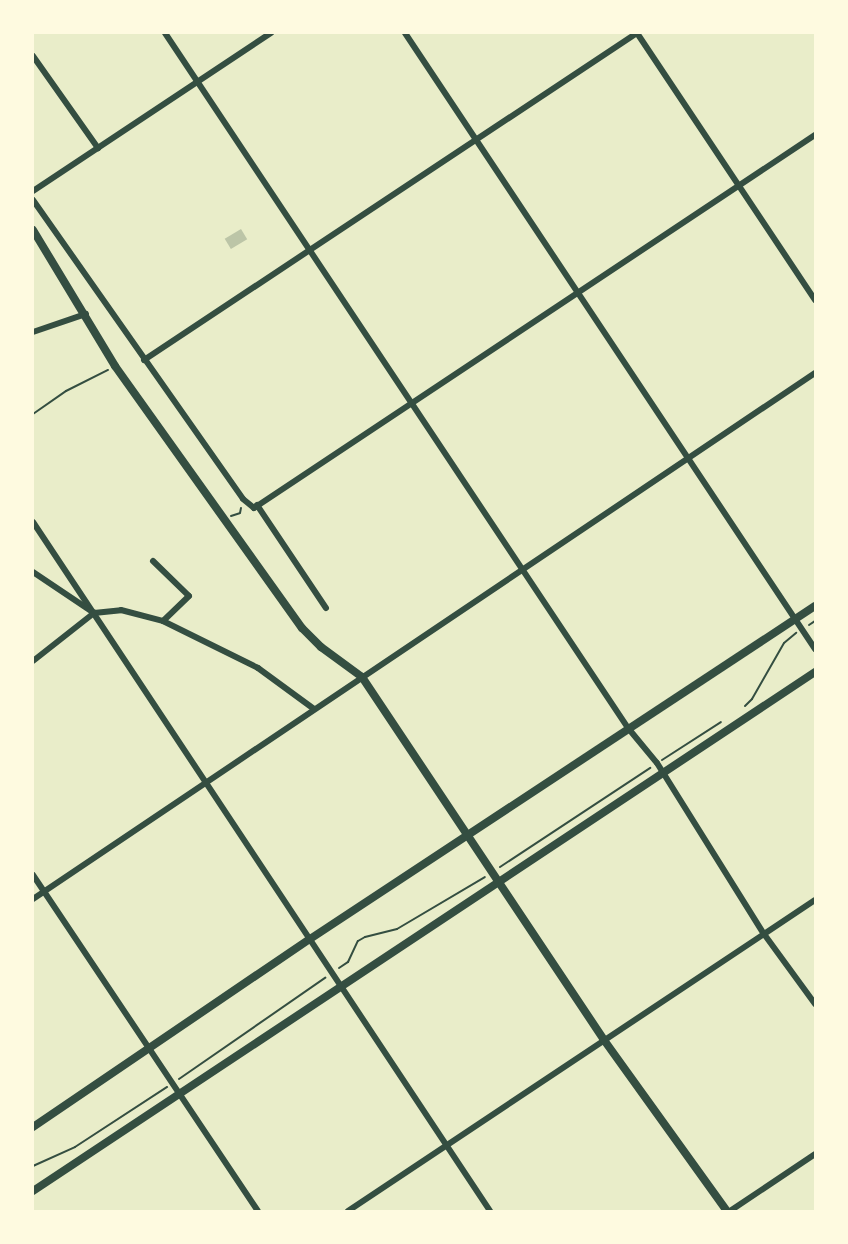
<!DOCTYPE html>
<style>
body{margin:0}
#map{position:relative;width:848px;height:1244px;overflow:hidden;background:#e9edc9;font-family:Ubuntu,sans-serif}
div>[style]{position:absolute}
[style*='--x']{left:calc(var(--x)*1px);top:calc(var(--y)*1px);width:calc(var(--w)*1px);rotate:calc(var(--a)*1deg)}
.building>*{inset:0;background:#bcc5a7;transform-origin:0 0}
.path>*{height:2px;margin:-1px;padding:0 1px;transform-origin:1px;border-radius:1px;background:#344e41}
.minor>*{height:6px;margin:-3px;padding:0 3px;transform-origin:3px;border-radius:3px;background:#344e41}
.tertiary>*{height:8px;margin:-4px;padding:0 4px;transform-origin:4px;border-radius:4px;background:#344e41}
.secondary>*{height:8px;margin:-4px;padding:0 4px;transform-origin:4px;border-radius:4px;background:#344e41}
span{translate:-50% -50%;white-space:nowrap;text-align:center;line-height:1.15;-webkit-text-stroke:6px #fefae0;paint-order:stroke}
.frame{position:absolute;inset:0;border:34px solid #fefae0;pointer-events:none}
</style>
<div id="map">
<div class="building">
<i style="left:241px;top:229px;width:12px;height:19px;rotate:59deg"></i>
</div>
<div class="path">
<i style="--x:33;--y:414;--w:40;--a:-34.9"></i>
<i style="--x:66;--y:391;--w:47;--a:-26.6"></i>
<i style="--x:231;--y:516;--w:9;--a:-18"></i>
<i style="--x:240;--y:513;--w:5;--a:-79"></i>
<i style="--x:809;--y:625;--w:7;--a:-34"></i>
<i style="--x:745;--y:706;--w:10;--a:-45"></i>
<i style="--x:752;--y:699;--w:64;--a:-60.3"></i>
<i style="--x:784;--y:643;--w:16;--a:-40"></i>
<i style="--x:662;--y:760;--w:70;--a:-32.8"></i>
<i style="--x:500;--y:867;--w:180;--a:-33.4"></i>
<i style="--x:339;--y:968;--w:11;--a:-34"></i>
<i style="--x:348;--y:962;--w:23;--a:-65"></i>
<i style="--x:358;--y:941;--w:8;--a:-30"></i>
<i style="--x:365;--y:937;--w:33;--a:-14"></i>
<i style="--x:397;--y:929;--w:102;--a:-30.6"></i>
<i style="--x:179;--y:1079;--w:178;--a:-34.7"></i>
<i style="--x:33;--y:1166;--w:46;--a:-24.3"></i>
<i style="--x:75;--y:1147;--w:110;--a:-33.1"></i>
</div>
<div class="minor">
<i style="--x:165;--y:33;--w:835;--a:56.33"></i>
<i style="--x:628;--y:728;--w:45;--a:50.4"></i>
<i style="--x:657;--y:763;--w:202;--a:58"></i>
<i style="--x:764;--y:934;--w:87;--a:53.9"></i>
<i style="--x:405;--y:33;--w:740;--a:56.35"></i>
<i style="--x:637;--y:33;--w:321;--a:56.3"></i>
<i style="--x:33;--y:56;--w:113;--a:54.8"></i>
<i style="--x:33;--y:191;--w:286;--a:-33.6"></i>
<i style="--x:33;--y:200;--w:365;--a:54.9"></i>
<i style="--x:243;--y:499;--w:14;--a:39"></i>
<i style="--x:254;--y:508;--w:674;--a:-33.62"></i>
<i style="--x:33;--y:332;--w:56;--a:-18.8"></i>
<i style="--x:144;--y:360;--w:592;--a:-33.56"></i>
<i style="--x:257;--y:505;--w:124;--a:56.2"></i>
<i style="--x:33;--y:522;--w:827;--a:56.44"></i>
<i style="--x:153;--y:561;--w:50;--a:44.2"></i>
<i style="--x:189;--y:596;--w:36;--a:136"></i>
<i style="--x:33;--y:572;--w:70;--a:33.9"></i>
<i style="--x:94;--y:613;--w:27;--a:-6"></i>
<i style="--x:121;--y:610;--w:43;--a:14.7"></i>
<i style="--x:163;--y:621;--w:106;--a:26.3"></i>
<i style="--x:258;--y:668;--w:69;--a:36.2"></i>
<i style="--x:33;--y:661;--w:78;--a:-38.2"></i>
<i style="--x:33;--y:875;--w:404;--a:56.2"></i>
<i style="--x:33;--y:899;--w:942;--a:-33.93"></i>
<i style="--x:348;--y:1211;--w:561;--a:-33.66"></i>
<i style="--x:730;--y:1211;--w:102;--a:-33.8"></i>
</div>
<div class="tertiary">
<i style="--x:33;--y:230;--w:159;--a:58.9"></i>
<i style="--x:115;--y:366;--w:322;--a:54.5"></i>
<i style="--x:302;--y:628;--w:27;--a:45"></i>
<i style="--x:321;--y:647;--w:51;--a:36.2"></i>
<i style="--x:362;--y:677;--w:436;--a:56.3"></i>
<i style="--x:604;--y:1040;--w:211;--a:54.3"></i>
</div>
<div class="secondary">
<i style="--x:33;--y:1127;--w:335;--a:-34.2"></i>
<i style="--x:310;--y:939;--w:605;--a:-33.4"></i>
<i style="--x:33;--y:1191;--w:939;--a:-33.57"></i>
</div>
<div class="frame"></div>
</div>
